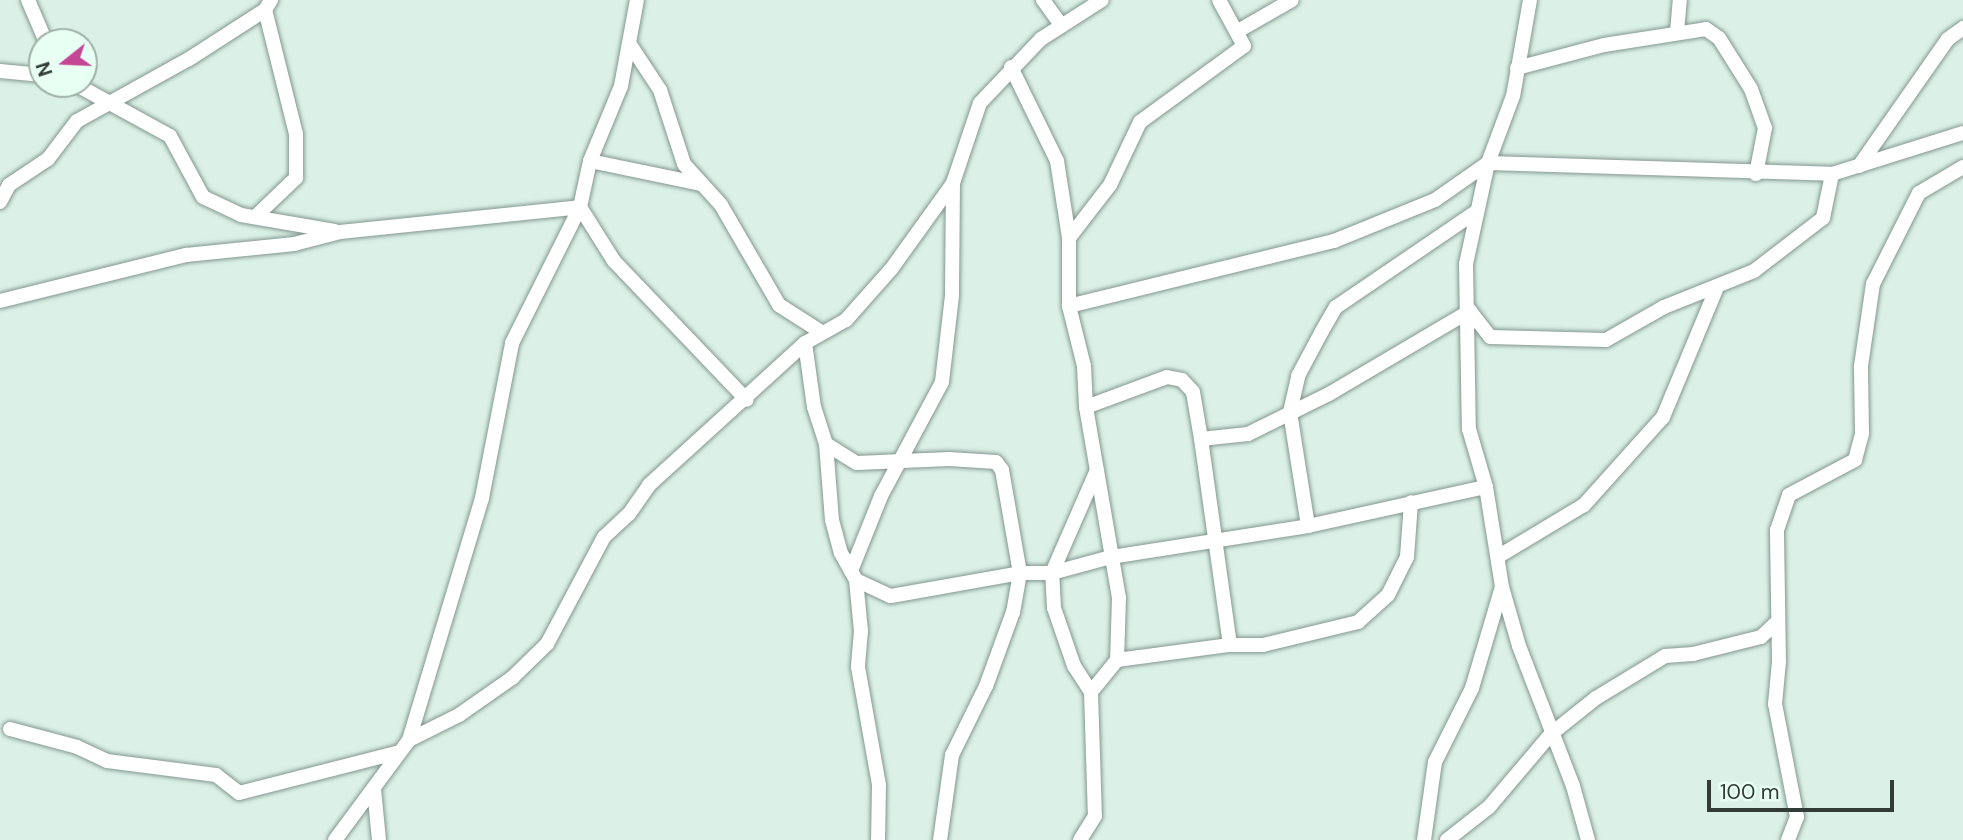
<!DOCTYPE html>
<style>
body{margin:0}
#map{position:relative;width:1963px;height:840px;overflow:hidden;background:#dbf1e7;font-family:"DM Sans",sans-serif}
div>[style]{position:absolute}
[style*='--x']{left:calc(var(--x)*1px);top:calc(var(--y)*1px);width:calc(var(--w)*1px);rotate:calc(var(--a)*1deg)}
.roads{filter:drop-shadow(0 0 2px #83978e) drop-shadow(0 0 2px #83978e)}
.minor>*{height:14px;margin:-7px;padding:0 7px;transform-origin:7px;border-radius:7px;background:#fff}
span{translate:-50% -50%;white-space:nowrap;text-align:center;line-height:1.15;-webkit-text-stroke:7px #e8fff4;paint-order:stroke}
.north{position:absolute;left:28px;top:28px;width:70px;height:70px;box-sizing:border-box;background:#e8fff4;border:2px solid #a0b1a8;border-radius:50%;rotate:252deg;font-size:19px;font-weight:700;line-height:28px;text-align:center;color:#333b37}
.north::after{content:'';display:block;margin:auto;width:24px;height:32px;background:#c44695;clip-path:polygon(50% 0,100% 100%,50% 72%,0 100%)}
.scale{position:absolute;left:1707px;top:780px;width:187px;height:32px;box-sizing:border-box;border:4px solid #333b37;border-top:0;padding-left:9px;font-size:21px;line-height:24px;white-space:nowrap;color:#333b37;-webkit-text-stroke:5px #e8fff4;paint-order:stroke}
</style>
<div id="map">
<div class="roads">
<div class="minor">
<i style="--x:28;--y:0;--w:46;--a:66.8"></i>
<i style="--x:1043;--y:0;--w:31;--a:54"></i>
<i style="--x:1530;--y:0;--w:97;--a:100"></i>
<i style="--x:1513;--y:96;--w:72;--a:110.5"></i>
<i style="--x:1488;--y:163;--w:103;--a:102.3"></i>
<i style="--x:1466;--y:264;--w:165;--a:89"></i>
<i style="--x:1469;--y:429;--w:60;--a:73.7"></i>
<i style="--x:1486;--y:487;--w:101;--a:80.9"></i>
<i style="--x:1502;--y:587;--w:61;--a:73.9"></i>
<i style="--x:1519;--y:646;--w:150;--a:68.9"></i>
<i style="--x:1573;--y:786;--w:56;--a:74.5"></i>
<i style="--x:1238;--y:31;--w:62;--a:-29.9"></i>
<i style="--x:1677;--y:32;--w:32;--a:-85"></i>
<i style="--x:631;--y:46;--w:53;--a:56.6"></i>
<i style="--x:660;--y:90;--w:78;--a:72"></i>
<i style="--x:684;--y:164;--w:55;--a:47.9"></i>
<i style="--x:721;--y:205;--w:116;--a:59.9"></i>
<i style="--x:779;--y:305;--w:50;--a:32.7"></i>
<i style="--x:1011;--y:67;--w:105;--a:63.9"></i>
<i style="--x:1057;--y:161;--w:78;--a:81.1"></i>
<i style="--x:1069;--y:238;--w:68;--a:90"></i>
<i style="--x:1069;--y:306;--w:62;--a:76"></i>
<i style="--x:1084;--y:366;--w:41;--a:87.2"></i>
<i style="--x:1086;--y:407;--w:194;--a:80.2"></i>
<i style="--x:1119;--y:598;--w:62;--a:91.8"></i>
<i style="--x:1117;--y:660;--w:41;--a:129.1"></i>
<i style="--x:1091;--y:692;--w:124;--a:88.2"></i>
<i style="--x:1095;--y:816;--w:28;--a:122"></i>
<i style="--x:1517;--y:68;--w:90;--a:-14.8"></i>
<i style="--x:1604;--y:45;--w:103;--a:-8.9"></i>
<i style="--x:1706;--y:29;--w:16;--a:35"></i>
<i style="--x:1719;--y:38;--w:60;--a:57.9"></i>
<i style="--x:1751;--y:89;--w:41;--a:70.3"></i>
<i style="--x:1765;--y:128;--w:47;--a:101.1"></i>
<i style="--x:0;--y:71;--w:42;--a:5.4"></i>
<i style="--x:75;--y:84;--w:108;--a:28.7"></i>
<i style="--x:170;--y:136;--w:69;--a:61.6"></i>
<i style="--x:203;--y:197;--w:42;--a:25.3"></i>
<i style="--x:241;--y:215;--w:95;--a:9.7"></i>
<i style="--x:590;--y:161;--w:113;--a:11.7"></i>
<i style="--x:1859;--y:166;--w:155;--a:-55"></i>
<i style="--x:1948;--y:39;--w:19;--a:-36"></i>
<i style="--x:0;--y:202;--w:19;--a:-62"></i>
<i style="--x:9;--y:185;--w:47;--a:-33.7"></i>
<i style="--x:48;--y:159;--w:48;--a:-52.7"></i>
<i style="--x:77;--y:121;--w:128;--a:-29"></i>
<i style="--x:189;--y:59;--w:90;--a:-32.8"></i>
<i style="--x:265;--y:10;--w:12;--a:-59"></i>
<i style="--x:255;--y:217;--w:57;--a:-43.6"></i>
<i style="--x:296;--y:178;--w:44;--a:-90"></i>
<i style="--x:296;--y:134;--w:128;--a:-104"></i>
<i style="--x:1069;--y:238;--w:67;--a:-52.3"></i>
<i style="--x:1110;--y:185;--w:70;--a:-64.5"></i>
<i style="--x:1140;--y:122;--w:129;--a:-36.2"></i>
<i style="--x:1244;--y:46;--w:52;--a:-118.5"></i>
<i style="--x:0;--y:301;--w:192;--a:-13.9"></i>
<i style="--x:186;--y:255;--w:109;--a:-5.8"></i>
<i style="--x:294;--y:244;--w:48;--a:-14.6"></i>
<i style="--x:340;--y:232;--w:241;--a:-5.9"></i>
<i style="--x:580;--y:207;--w:64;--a:57.8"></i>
<i style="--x:614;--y:261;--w:192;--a:46.3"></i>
<i style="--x:1069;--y:306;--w:273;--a:-13.8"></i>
<i style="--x:1334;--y:241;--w:109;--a:-22.1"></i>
<i style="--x:1435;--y:200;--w:65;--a:-34.9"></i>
<i style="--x:1488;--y:163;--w:344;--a:1.8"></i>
<i style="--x:805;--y:343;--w:65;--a:82"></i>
<i style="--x:814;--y:407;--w:39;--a:72"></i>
<i style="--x:826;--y:444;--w:76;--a:85.5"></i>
<i style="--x:832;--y:520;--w:34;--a:75"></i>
<i style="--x:841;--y:553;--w:31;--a:61"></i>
<i style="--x:856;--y:580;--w:38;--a:25"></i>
<i style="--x:891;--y:596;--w:131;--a:-10.1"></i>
<i style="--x:1020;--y:573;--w:32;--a:0"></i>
<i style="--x:1052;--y:573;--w:61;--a:-15.2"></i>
<i style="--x:1111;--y:557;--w:199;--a:-8.9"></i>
<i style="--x:1308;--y:526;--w:182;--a:-12.4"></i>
<i style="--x:1086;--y:407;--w:86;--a:-20.3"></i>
<i style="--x:1167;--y:377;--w:15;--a:11"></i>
<i style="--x:1182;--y:380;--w:16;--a:47"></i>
<i style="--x:1193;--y:392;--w:48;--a:80.3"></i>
<i style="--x:826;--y:444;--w:36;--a:32"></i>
<i style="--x:857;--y:463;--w:92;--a:-2.5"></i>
<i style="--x:949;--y:459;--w:47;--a:3.7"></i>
<i style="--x:996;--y:462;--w:10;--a:53"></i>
<i style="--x:1002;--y:470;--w:105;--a:80.1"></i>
<i style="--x:1020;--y:573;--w:40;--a:100"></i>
<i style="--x:1013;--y:612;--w:79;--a:110"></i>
<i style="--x:986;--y:686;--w:77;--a:116.2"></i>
<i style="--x:952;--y:755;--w:86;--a:98"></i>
<i style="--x:1308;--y:526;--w:115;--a:-99"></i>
<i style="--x:1290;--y:412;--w:37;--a:-77"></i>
<i style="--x:1298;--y:376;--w:51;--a:-61.9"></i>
<i style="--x:1322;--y:331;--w:28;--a:-60"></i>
<i style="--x:1336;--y:307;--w:169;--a:-34.2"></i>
<i style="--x:1499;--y:556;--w:99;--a:-31"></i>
<i style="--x:1584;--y:505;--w:118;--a:-48.1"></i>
<i style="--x:1663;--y:417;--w:141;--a:-67.4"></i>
<i style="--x:851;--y:571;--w:81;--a:-68.2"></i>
<i style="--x:881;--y:496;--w:129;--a:-61.8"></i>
<i style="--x:942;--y:382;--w:88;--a:-83.4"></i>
<i style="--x:952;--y:295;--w:112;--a:-89.5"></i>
<i style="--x:856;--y:580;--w:51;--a:84.4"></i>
<i style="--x:861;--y:631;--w:36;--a:95"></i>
<i style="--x:858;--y:667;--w:120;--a:79.9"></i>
<i style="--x:879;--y:785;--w:55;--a:91"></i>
<i style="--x:1230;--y:645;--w:33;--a:0"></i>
<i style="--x:1263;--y:645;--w:98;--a:-13.6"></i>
<i style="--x:1358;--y:622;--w:40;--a:-42"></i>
<i style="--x:1388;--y:595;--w:42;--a:-63.4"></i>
<i style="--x:1407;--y:557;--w:55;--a:-85.8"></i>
<i style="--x:1117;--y:660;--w:114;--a:-7.6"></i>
<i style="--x:1230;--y:645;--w:208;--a:-98"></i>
<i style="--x:1201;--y:439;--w:47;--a:-6.1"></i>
<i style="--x:1248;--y:434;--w:90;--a:-26.3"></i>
<i style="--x:1329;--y:394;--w:164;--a:-30.5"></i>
<i style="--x:1470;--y:311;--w:33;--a:52"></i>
<i style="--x:1490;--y:337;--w:116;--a:1.5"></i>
<i style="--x:1606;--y:340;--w:67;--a:-29.6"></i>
<i style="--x:1664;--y:307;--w:97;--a:-21.8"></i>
<i style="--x:1754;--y:271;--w:87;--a:-37.5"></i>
<i style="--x:1823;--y:218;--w:45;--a:-78.4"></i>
<i style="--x:1832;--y:174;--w:137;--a:-17.4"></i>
<i style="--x:1091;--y:692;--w:31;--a:-123"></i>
<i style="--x:1074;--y:666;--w:61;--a:-109"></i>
<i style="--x:1054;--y:608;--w:35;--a:-93"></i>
<i style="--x:1052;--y:573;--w:112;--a:-66.4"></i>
<i style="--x:10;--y:729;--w:69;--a:15"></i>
<i style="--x:77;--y:747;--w:33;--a:25"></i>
<i style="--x:107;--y:761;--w:110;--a:7.3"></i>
<i style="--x:216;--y:775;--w:29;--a:38"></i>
<i style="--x:239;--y:793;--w:166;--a:-14.3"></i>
<i style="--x:409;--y:740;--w:56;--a:-26.6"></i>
<i style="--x:459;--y:715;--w:65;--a:-34.9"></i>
<i style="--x:512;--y:678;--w:49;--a:-44.2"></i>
<i style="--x:547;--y:644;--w:121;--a:-62"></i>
<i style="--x:604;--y:537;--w:34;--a:-43"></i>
<i style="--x:629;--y:514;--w:35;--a:-55"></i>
<i style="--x:649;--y:485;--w:211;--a:-42.3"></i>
<i style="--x:805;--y:343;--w:47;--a:-29.3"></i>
<i style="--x:846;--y:320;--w:69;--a:-48.5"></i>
<i style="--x:892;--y:268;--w:105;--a:-54.3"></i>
<i style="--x:953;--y:183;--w:84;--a:-71.4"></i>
<i style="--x:980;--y:103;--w:88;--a:-46.4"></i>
<i style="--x:1041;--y:39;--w:72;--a:-32.6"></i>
<i style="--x:374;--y:789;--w:51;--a:84.4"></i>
<i style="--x:335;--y:840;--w:124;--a:-53.5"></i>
<i style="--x:409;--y:740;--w:253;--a:-73.2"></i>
<i style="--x:482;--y:498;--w:158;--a:-79"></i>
<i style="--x:512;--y:343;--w:152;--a:-63.4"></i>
<i style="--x:580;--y:207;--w:47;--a:-77.7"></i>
<i style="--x:590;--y:161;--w:81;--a:-67.5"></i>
<i style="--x:621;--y:86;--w:87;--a:-79.5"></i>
<i style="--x:1424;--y:840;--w:79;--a:-82"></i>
<i style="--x:1435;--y:762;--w:83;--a:-63.4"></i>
<i style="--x:1472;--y:688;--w:105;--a:-73.5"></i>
<i style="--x:1447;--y:840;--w:53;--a:-38.2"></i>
<i style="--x:1489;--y:807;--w:96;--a:-49.7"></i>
<i style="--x:1551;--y:734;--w:58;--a:-38.7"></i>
<i style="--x:1596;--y:698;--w:81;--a:-31.3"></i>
<i style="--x:1665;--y:656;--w:28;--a:-4"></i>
<i style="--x:1693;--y:654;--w:70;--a:-14"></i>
<i style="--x:1761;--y:637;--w:21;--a:-43"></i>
<i style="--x:1788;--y:840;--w:25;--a:-69"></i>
<i style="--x:1797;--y:817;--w:115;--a:-101"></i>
<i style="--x:1775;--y:704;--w:42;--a:-84.6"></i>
<i style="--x:1779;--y:662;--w:132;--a:-90.9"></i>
<i style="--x:1777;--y:530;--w:37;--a:-71"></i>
<i style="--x:1789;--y:495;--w:75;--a:-27.9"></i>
<i style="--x:1855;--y:460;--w:28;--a:-75"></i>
<i style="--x:1862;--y:433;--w:67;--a:-90.9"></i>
<i style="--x:1861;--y:366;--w:83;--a:-81.7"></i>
<i style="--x:1873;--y:284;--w:102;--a:-63.2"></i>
<i style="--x:1919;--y:193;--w:51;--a:-30.6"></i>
</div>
</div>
<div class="north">N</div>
<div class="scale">100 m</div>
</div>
